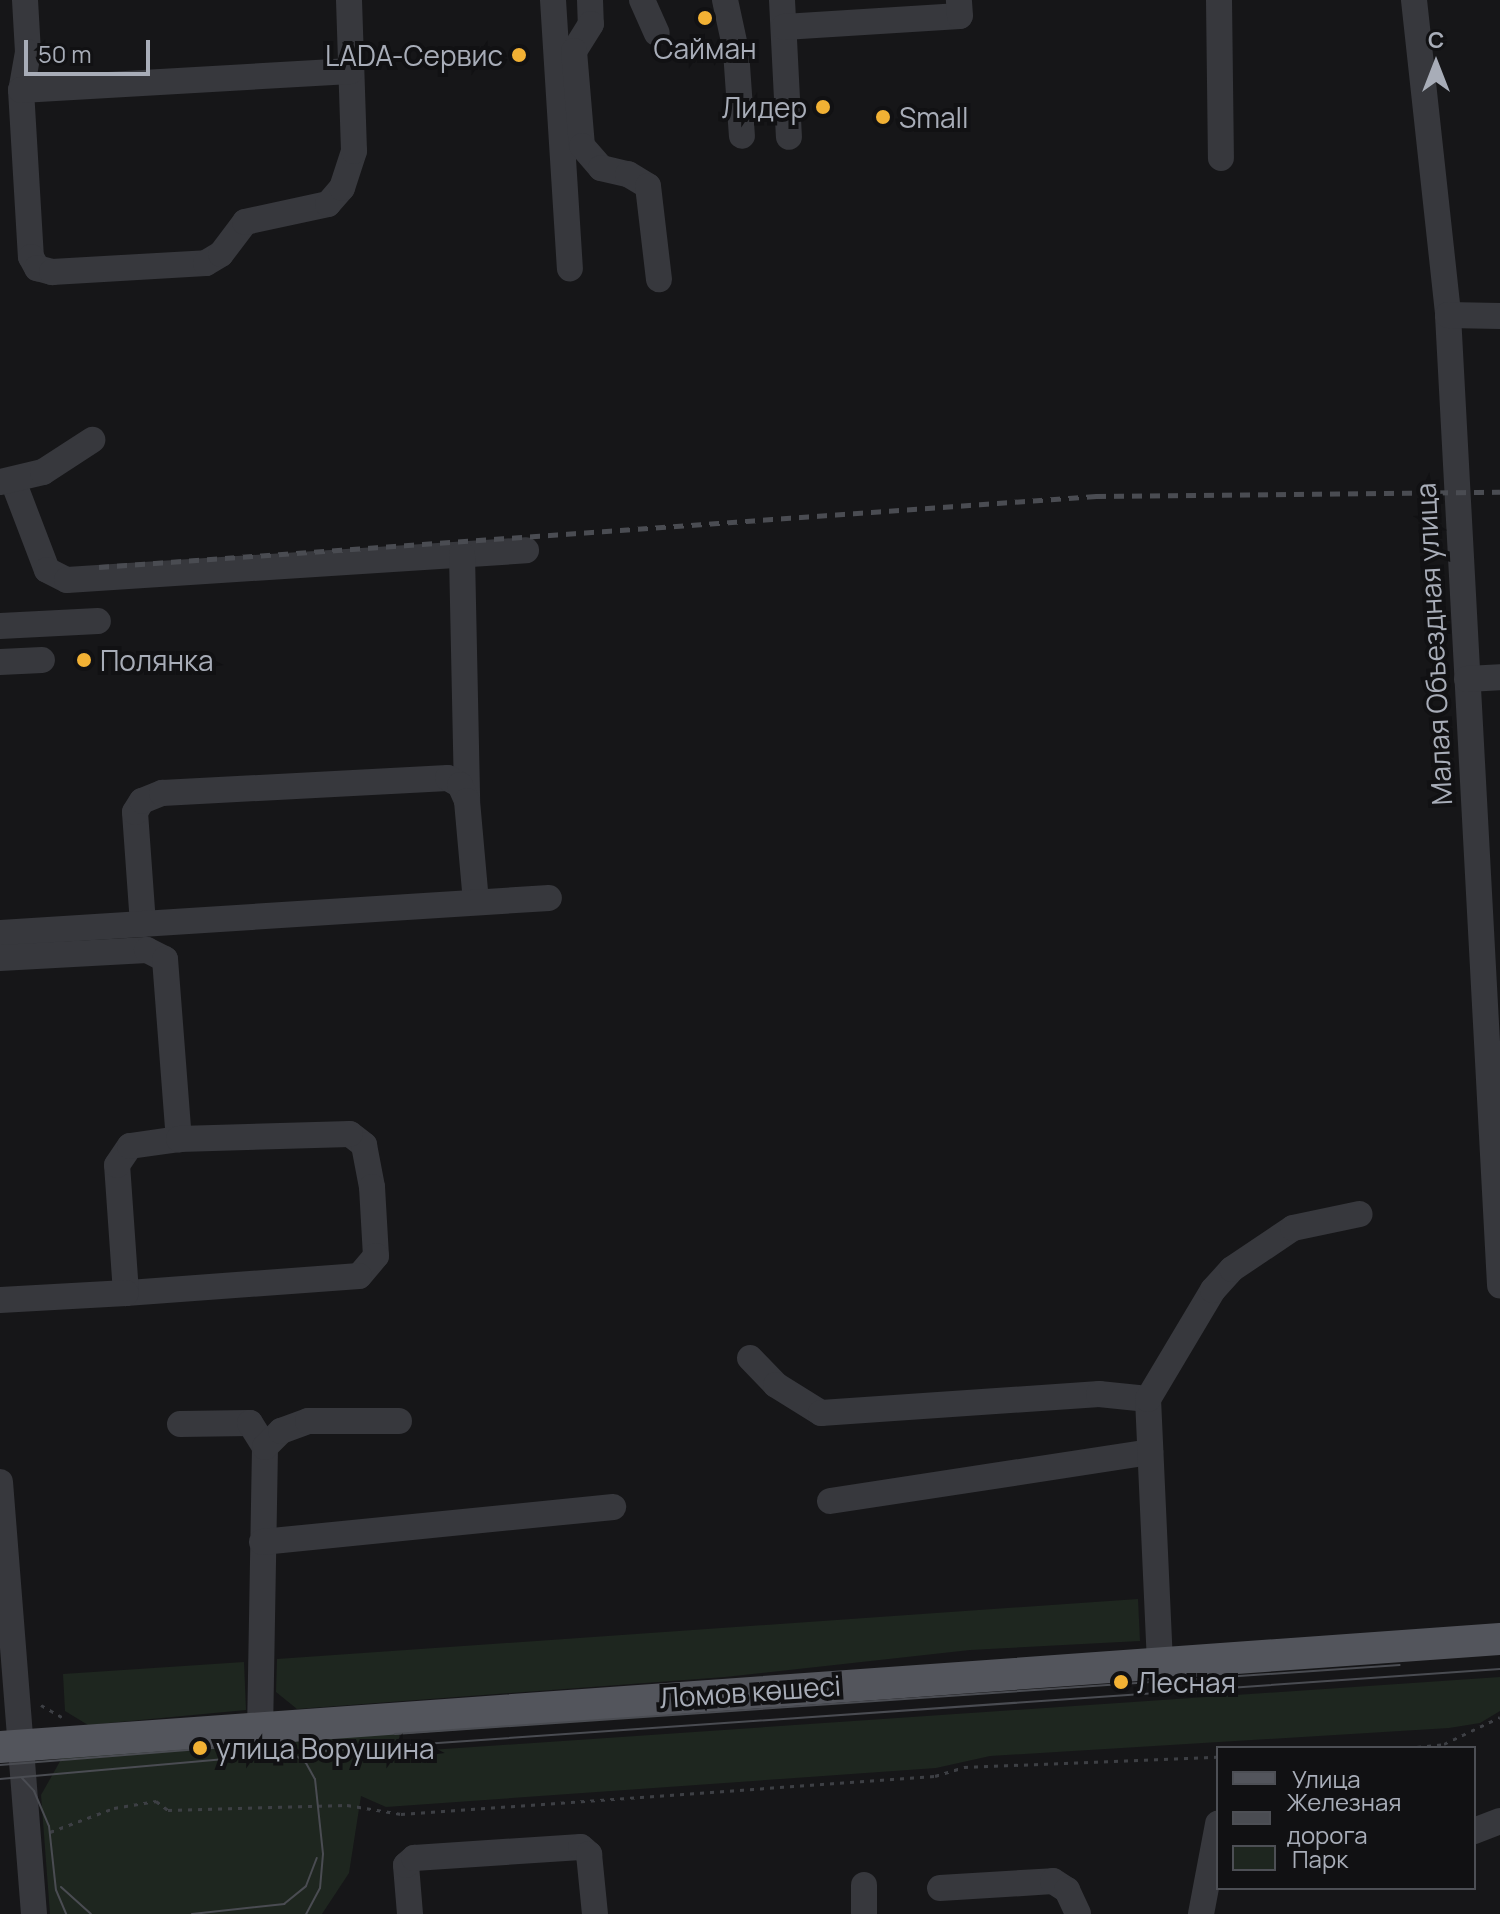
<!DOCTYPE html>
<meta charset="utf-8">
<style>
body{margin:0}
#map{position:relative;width:1500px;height:1914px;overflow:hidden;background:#161618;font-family:Manrope,sans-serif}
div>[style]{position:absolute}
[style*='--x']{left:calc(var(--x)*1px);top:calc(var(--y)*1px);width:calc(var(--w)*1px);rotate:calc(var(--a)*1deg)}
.green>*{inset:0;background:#1e261f}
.path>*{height:3px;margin-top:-1.5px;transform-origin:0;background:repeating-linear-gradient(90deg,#3d3f44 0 4px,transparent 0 10px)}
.minor>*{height:26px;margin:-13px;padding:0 13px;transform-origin:13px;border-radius:13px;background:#37383d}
.major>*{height:32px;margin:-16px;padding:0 16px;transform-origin:16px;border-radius:16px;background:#53555c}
.tram>*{height:2px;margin:-1px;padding:0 1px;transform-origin:1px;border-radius:1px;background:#4a4c52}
.rail>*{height:5px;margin-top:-2.5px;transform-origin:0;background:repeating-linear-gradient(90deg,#4a4c52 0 10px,transparent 0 18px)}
.dots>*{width:22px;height:22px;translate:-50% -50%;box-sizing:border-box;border:4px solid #111113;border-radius:50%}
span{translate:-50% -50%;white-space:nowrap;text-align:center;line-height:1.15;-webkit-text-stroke:8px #111113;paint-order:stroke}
.poi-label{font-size:28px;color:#a8adb8}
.right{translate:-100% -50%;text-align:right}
.left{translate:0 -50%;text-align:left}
.street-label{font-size:28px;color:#a8adb8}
.legend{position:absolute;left:1216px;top:1746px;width:260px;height:144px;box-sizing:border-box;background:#111113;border:2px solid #4d4f55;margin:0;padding:10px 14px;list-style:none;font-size:24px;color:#a8adb8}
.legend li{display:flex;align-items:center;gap:16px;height:40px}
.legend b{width:40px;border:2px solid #4d4f55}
.north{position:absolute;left:1396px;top:24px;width:80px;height:80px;-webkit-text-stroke:6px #111113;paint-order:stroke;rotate:0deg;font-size:22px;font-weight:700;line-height:32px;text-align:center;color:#a8adb8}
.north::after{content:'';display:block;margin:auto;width:28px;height:36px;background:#a8adb8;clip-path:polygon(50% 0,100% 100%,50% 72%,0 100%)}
.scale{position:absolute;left:24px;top:40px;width:126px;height:36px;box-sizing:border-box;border:4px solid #a8adb8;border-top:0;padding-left:10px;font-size:24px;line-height:28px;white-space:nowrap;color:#a8adb8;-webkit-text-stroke:6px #111113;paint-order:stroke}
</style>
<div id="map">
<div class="green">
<i style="clip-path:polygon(1138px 1599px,1140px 1641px,970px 1650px,725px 1677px,297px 1709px,276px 1692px,277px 1659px)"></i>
<i style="clip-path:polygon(244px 1662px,246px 1710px,88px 1725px,65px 1711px,63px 1674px)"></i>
<i style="clip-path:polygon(1500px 1677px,1500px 1711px,1480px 1723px,1449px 1728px,990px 1756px,936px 1768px,386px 1807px,361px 1796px,349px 1873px,322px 1914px,50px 1914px,41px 1795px,63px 1756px,399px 1724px,400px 1752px)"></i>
</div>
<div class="path">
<i style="--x:41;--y:1705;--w:24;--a:30"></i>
<i style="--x:1407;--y:1748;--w:37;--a:-6"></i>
<i style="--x:1444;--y:1744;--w:62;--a:-25.7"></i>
<i style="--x:50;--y:1832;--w:68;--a:-20.6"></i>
<i style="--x:114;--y:1808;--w:43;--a:-9.5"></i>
<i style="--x:156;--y:1801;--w:15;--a:37"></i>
<i style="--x:168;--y:1810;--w:179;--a:-1.6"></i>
<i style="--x:347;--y:1805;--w:55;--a:9.5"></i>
<i style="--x:401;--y:1814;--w:535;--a:-4.07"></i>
<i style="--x:935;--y:1776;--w:30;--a:-17"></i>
<i style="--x:964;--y:1767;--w:254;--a:-2.3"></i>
</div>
<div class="minor">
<i style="--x:25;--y:0;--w:52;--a:86.7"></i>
<i style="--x:28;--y:52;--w:39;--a:100"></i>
<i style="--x:21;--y:90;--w:167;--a:86.6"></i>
<i style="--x:31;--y:257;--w:13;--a:61"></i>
<i style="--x:37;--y:268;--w:16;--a:15"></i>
<i style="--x:52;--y:272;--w:154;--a:-3.3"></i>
<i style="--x:206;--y:263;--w:17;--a:-31"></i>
<i style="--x:221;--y:254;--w:40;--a:-53"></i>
<i style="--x:245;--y:222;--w:85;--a:-12.2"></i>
<i style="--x:328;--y:204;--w:21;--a:-49"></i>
<i style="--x:342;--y:188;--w:39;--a:-72"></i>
<i style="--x:354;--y:151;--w:151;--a:-91.9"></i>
<i style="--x:553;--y:0;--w:269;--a:86.4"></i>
<i style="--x:590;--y:0;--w:24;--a:88"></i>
<i style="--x:591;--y:24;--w:32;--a:122"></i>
<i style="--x:574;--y:51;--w:95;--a:85.2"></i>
<i style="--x:582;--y:146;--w:29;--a:49"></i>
<i style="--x:601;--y:168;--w:28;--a:13"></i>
<i style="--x:628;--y:174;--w:23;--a:31"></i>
<i style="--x:648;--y:186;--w:94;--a:83.3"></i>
<i style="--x:642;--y:0;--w:36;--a:66"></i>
<i style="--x:725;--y:0;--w:52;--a:77.8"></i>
<i style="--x:736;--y:51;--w:85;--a:86"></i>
<i style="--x:782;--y:0;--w:137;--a:87.1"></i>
<i style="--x:1219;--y:0;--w:158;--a:89.3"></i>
<i style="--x:1414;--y:0;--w:317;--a:83.8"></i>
<i style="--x:1448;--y:315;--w:972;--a:86.93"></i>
<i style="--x:784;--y:27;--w:176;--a:-3.6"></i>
<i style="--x:960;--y:16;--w:16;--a:-94"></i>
<i style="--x:21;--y:90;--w:330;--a:-3.3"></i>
<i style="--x:1448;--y:315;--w:52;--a:1.1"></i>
<i style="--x:13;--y:481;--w:95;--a:69.1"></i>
<i style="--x:47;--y:570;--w:22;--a:27"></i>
<i style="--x:67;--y:580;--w:460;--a:-3.7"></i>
<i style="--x:0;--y:482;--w:44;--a:-13.1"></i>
<i style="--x:43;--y:472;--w:59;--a:-33.1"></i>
<i style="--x:462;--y:555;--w:246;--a:88.8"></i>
<i style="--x:0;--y:626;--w:98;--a:-2.9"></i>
<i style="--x:0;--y:662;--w:42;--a:-2.7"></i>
<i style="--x:1467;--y:679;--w:33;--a:-3"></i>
<i style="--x:143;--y:924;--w:112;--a:-94.1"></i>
<i style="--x:135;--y:812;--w:13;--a:-58"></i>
<i style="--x:142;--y:801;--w:22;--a:-22"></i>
<i style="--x:162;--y:793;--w:286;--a:-3"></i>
<i style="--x:448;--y:778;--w:14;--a:30"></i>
<i style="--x:460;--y:785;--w:17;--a:66"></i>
<i style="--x:467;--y:801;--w:101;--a:84.9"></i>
<i style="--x:0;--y:933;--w:550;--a:-3.65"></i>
<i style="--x:0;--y:958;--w:147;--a:-3.1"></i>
<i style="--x:147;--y:950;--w:20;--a:27"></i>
<i style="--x:165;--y:959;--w:181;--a:85.6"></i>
<i style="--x:350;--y:1134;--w:18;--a:38"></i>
<i style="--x:364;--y:1145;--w:43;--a:79.2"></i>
<i style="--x:372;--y:1187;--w:69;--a:86.7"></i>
<i style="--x:376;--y:1256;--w:26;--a:130"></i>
<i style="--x:359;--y:1276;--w:234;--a:175.8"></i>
<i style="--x:126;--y:1293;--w:128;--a:-94"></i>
<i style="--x:117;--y:1165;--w:23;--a:-56"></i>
<i style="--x:130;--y:1146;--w:49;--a:-8.1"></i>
<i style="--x:179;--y:1139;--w:171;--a:-1.7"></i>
<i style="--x:0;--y:1300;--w:126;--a:-3.2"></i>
<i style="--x:750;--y:1358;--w:37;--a:46"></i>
<i style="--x:776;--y:1385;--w:53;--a:31.9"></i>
<i style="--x:821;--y:1413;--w:279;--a:-3.9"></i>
<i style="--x:1099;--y:1394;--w:49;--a:5.8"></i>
<i style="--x:180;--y:1424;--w:70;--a:-0.8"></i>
<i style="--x:250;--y:1423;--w:28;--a:58"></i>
<i style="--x:265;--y:1447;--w:278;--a:91"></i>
<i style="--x:265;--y:1447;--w:23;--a:-45"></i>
<i style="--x:281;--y:1431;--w:29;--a:-20"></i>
<i style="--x:308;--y:1421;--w:91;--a:0"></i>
<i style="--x:0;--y:1482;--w:433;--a:85.5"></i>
<i style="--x:830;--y:1501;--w:324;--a:-8.7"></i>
<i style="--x:262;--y:1542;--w:353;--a:-5.7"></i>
<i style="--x:1160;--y:1663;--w:264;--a:-92.6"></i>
<i style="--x:1148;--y:1399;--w:127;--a:-59.2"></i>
<i style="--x:1213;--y:1290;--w:28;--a:-48"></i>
<i style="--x:1232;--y:1269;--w:73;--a:-33.9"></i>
<i style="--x:1293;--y:1228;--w:68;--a:-11.8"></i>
<i style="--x:1474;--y:1831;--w:28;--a:-21"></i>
<i style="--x:940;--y:1888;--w:113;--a:-3.5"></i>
<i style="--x:1053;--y:1881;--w:17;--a:33"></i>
<i style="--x:1067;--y:1890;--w:26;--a:65"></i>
<i style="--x:410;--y:1914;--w:49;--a:-94.7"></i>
<i style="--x:406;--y:1865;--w:11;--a:-41"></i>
<i style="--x:414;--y:1858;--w:167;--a:-3.8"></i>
<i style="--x:581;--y:1847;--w:11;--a:41"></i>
<i style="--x:589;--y:1854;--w:60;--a:84.3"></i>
<i style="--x:864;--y:1914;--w:29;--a:-90"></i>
<i style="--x:1201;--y:1914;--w:92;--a:-79.3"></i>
</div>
<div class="major">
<i style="--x:0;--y:1747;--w:1504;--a:-4.12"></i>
</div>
<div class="tram">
<i style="--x:395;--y:1734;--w:1007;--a:-3.93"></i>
<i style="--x:288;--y:1750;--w:22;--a:36"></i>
<i style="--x:306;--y:1763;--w:18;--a:61"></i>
<i style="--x:315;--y:1779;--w:75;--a:83.9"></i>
<i style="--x:323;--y:1854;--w:34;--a:95"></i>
<i style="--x:320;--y:1888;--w:30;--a:118"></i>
<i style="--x:0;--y:1765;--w:288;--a:-4.6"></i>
<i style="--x:22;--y:1778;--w:18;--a:47"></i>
<i style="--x:34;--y:1791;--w:38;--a:67"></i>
<i style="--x:49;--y:1826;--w:64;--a:83.8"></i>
<i style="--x:56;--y:1890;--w:26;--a:67"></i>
<i style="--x:0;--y:1779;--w:295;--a:-5.1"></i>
<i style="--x:294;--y:1753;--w:1209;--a:-3.98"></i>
<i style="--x:61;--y:1887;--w:40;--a:42"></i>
<i style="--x:192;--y:1914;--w:93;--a:-6.2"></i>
<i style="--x:284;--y:1904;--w:28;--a:-39"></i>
<i style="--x:306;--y:1886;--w:30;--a:-69"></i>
</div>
<div class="rail">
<i style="--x:99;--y:567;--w:1000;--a:-4.07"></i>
<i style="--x:1096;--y:496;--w:404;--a:-0.6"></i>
</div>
<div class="dots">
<i style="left:705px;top:18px;background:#f2b134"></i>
<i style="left:519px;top:55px;background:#f2b134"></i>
<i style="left:823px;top:107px;background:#f2b134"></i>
<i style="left:883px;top:117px;background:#f2b134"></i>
<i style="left:84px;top:660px;background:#f2b134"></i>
<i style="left:1121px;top:1682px;background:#f2b134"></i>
<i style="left:200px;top:1748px;background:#f2b134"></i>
</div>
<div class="poi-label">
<span style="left:705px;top:48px">Сайман</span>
<span class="right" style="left:503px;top:55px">LADA-Сервис</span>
<span class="right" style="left:807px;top:107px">Лидер</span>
<span class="left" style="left:899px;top:117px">Small</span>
<span class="left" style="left:100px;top:660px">Полянка</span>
<span class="left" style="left:1137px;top:1682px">Лесная</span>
<span class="left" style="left:216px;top:1748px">улица Ворушина</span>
</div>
<div class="street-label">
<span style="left:1433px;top:644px;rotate:-93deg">Малая Объездная улица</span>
<span style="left:750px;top:1691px;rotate:-4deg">Ломов көшесі</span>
</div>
<ul class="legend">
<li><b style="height:10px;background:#53555c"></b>Улица</li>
<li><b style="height:10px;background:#4a4c52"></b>Железная дорога</li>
<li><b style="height:22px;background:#1e261f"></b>Парк</li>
</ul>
<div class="north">С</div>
<div class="scale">50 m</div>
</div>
